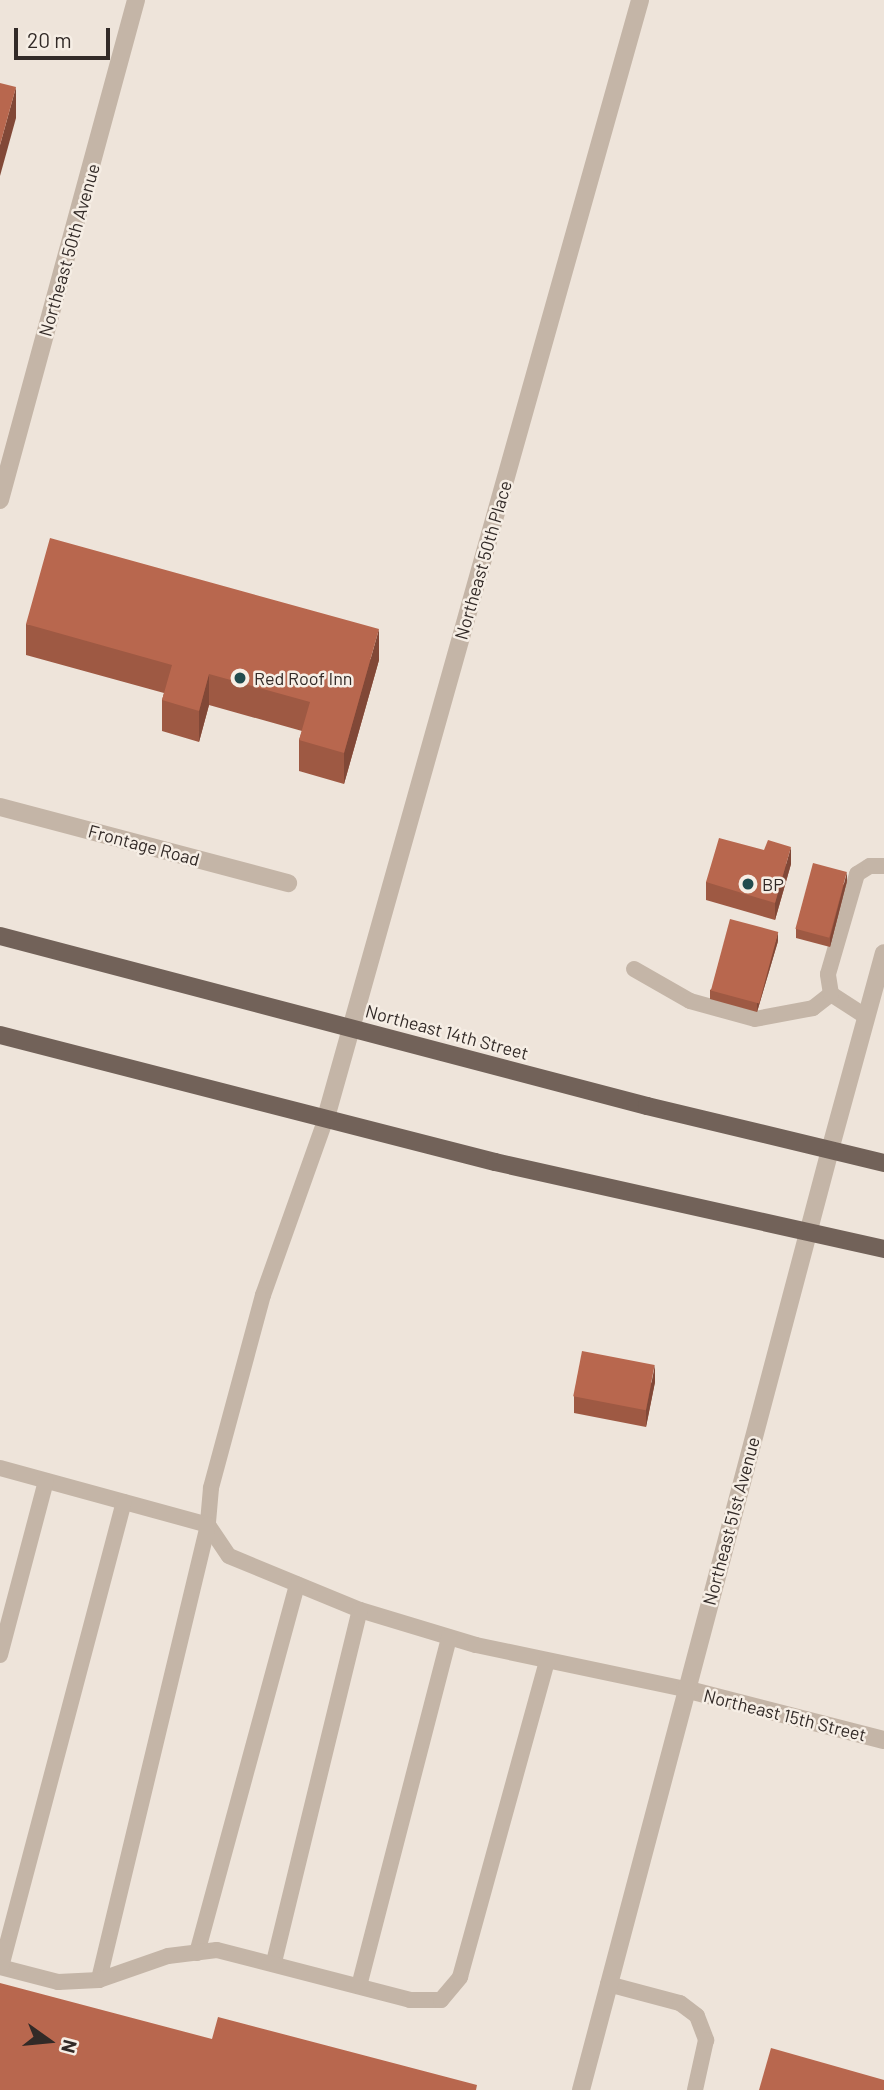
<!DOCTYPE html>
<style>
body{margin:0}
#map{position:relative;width:884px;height:2090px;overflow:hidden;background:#eee4da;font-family:Barlow,sans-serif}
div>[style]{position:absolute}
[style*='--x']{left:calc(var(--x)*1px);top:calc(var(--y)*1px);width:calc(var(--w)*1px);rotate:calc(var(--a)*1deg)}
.service>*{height:16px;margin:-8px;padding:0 8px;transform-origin:8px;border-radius:8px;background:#c4b5a7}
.minor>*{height:18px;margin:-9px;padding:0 9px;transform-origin:9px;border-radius:9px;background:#c4b5a7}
.tertiary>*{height:18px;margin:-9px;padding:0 9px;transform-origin:9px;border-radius:9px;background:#c4b5a7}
.primary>*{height:18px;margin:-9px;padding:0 9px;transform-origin:9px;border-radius:9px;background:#726259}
.wall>*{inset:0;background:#9e5943}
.shaded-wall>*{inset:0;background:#814837}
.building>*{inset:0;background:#b8674e;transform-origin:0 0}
.dots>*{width:19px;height:19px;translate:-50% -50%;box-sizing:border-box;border:4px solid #f6eee5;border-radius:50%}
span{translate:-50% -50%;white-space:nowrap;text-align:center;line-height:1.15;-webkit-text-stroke:5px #f6eee5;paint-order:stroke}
.street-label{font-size:18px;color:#322a27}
.poi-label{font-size:18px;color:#322a27}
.left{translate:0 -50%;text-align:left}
.north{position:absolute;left:14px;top:2006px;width:70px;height:70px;-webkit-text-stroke:5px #f6eee5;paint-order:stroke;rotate:105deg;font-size:19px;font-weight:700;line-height:28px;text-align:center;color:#322a27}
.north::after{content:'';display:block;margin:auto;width:24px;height:32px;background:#322a27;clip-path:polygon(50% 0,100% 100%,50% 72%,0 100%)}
.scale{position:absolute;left:14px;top:28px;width:96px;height:32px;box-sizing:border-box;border:4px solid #322a27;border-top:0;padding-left:9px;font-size:21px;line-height:24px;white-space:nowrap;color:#322a27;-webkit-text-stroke:5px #f6eee5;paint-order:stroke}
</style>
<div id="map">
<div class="service">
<i style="--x:634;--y:969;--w:64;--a:29.7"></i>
<i style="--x:690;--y:1001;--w:67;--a:15.5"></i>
<i style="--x:755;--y:1019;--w:59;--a:-10.7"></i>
<i style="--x:813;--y:1008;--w:23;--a:-38"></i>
<i style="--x:865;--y:1016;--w:40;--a:-147.1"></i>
<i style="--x:831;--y:994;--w:20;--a:-99"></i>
<i style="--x:828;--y:974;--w:104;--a:-73.8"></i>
<i style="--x:857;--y:874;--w:15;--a:-32"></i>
<i style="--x:870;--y:866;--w:14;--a:0"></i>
<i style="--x:325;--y:1121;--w:185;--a:109.6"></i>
<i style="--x:263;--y:1295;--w:200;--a:105.1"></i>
<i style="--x:211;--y:1488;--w:37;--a:95"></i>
<i style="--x:208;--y:1525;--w:37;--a:56"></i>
<i style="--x:229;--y:1556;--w:142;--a:22.4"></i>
<i style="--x:360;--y:1610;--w:121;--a:16.8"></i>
<i style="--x:476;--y:1645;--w:214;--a:11.9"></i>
<i style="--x:0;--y:1468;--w:216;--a:15.3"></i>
<i style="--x:208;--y:1525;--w:468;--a:103.5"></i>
<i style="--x:0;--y:1655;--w:180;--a:-75.2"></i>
<i style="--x:197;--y:1953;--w:382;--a:-74.8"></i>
<i style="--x:274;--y:1962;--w:362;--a:-76.3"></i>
<i style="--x:0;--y:1967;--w:60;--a:14.5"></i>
<i style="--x:58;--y:1982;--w:41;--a:-2.8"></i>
<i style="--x:99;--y:1980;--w:73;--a:-19.2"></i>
<i style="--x:168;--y:1956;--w:49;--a:-7"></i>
<i style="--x:217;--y:1950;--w:199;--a:14.5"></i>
<i style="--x:410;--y:2000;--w:31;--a:0"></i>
<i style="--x:441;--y:2000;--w:30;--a:-50"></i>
<i style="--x:460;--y:1977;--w:328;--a:-74.6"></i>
<i style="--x:1;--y:1967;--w:481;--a:-75.2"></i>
<i style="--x:608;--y:1984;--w:74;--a:14.8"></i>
<i style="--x:680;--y:2003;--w:21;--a:37"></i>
<i style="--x:697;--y:2016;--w:26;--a:69"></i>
<i style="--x:706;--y:2040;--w:51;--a:102.4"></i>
<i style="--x:359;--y:1986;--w:360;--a:-75.5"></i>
</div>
<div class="minor">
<i style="--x:0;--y:500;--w:518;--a:-74.78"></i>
<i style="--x:0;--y:807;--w:298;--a:14.8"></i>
<i style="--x:325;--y:1121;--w:1164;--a:-74.3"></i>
<i style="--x:830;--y:1150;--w:204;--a:-74.7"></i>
<i style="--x:685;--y:1689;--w:205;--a:14.4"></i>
</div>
<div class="tertiary">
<i style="--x:581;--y:2090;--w:972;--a:-75.16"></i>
</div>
<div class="primary">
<i style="--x:0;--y:936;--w:669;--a:14.72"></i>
<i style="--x:647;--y:1106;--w:244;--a:13.5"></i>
<i style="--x:0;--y:1035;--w:511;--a:14.39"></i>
<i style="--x:495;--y:1162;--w:399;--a:12.6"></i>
</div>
<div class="wall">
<i style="clip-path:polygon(26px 624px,379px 660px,344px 784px,299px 771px,299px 740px,302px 731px,209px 705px,199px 742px,162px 731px,162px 700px,164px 693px,26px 655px)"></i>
<i style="clip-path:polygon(791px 864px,775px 920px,706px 900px,706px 882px)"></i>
<i style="clip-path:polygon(847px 881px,830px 947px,796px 938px,796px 929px)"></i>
<i style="clip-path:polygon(778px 941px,757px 1012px,710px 999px,710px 990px)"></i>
<i style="clip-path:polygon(655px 1382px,646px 1427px,574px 1413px,574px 1396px)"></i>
</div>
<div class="shaded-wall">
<i style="clip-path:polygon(16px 87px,16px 118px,0 176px,0 145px)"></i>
<i style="clip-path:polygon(379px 629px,379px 660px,344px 784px,344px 753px)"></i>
<i style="clip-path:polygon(209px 674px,209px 705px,199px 742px,199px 711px)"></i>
<i style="clip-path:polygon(791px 847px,791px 864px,775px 920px,775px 903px)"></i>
<i style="clip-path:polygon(847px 872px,847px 881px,830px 947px,830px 938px)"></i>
<i style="clip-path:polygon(778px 932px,778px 941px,757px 1012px,757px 1003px)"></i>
<i style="clip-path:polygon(655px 1365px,655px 1382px,646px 1427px,646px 1410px)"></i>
</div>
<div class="building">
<i style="clip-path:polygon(0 83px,16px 87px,0 145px)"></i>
<i style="clip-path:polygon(50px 538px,379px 629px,344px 753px,299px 740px,310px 702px,209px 674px,199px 711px,162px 700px,172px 665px,26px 624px)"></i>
<i style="clip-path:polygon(719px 838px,764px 850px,768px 840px,791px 847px,775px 903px,706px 882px)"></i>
<i style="left:813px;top:863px;width:35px;height:68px;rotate:15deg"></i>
<i style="left:730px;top:919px;width:50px;height:74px;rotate:15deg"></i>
<i style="left:582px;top:1351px;width:74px;height:46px;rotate:11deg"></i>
<i style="clip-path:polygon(0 1983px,212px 2039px,218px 2017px,477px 2085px,476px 2090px,0 2090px)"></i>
<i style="clip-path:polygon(771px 2048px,884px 2080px,884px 2090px,759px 2090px)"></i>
</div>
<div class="dots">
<i style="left:240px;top:678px;background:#214b4e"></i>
<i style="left:748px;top:884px;background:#214b4e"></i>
</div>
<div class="street-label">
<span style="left:69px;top:250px;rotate:-74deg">Northeast 50th Avenue</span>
<span style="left:483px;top:560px;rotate:-74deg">Northeast 50th Place</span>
<span style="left:144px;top:845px;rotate:15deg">Frontage Road</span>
<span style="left:447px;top:1032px;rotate:15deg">Northeast 14th Street</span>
<span style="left:731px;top:1521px;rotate:-75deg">Northeast 51st Avenue</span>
<span style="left:785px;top:1715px;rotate:14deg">Northeast 15th Street</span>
</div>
<div class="poi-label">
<span class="left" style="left:254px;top:678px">Red Roof Inn</span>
<span class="left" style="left:762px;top:884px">BP</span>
</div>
<div class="north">N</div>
<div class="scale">20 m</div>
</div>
